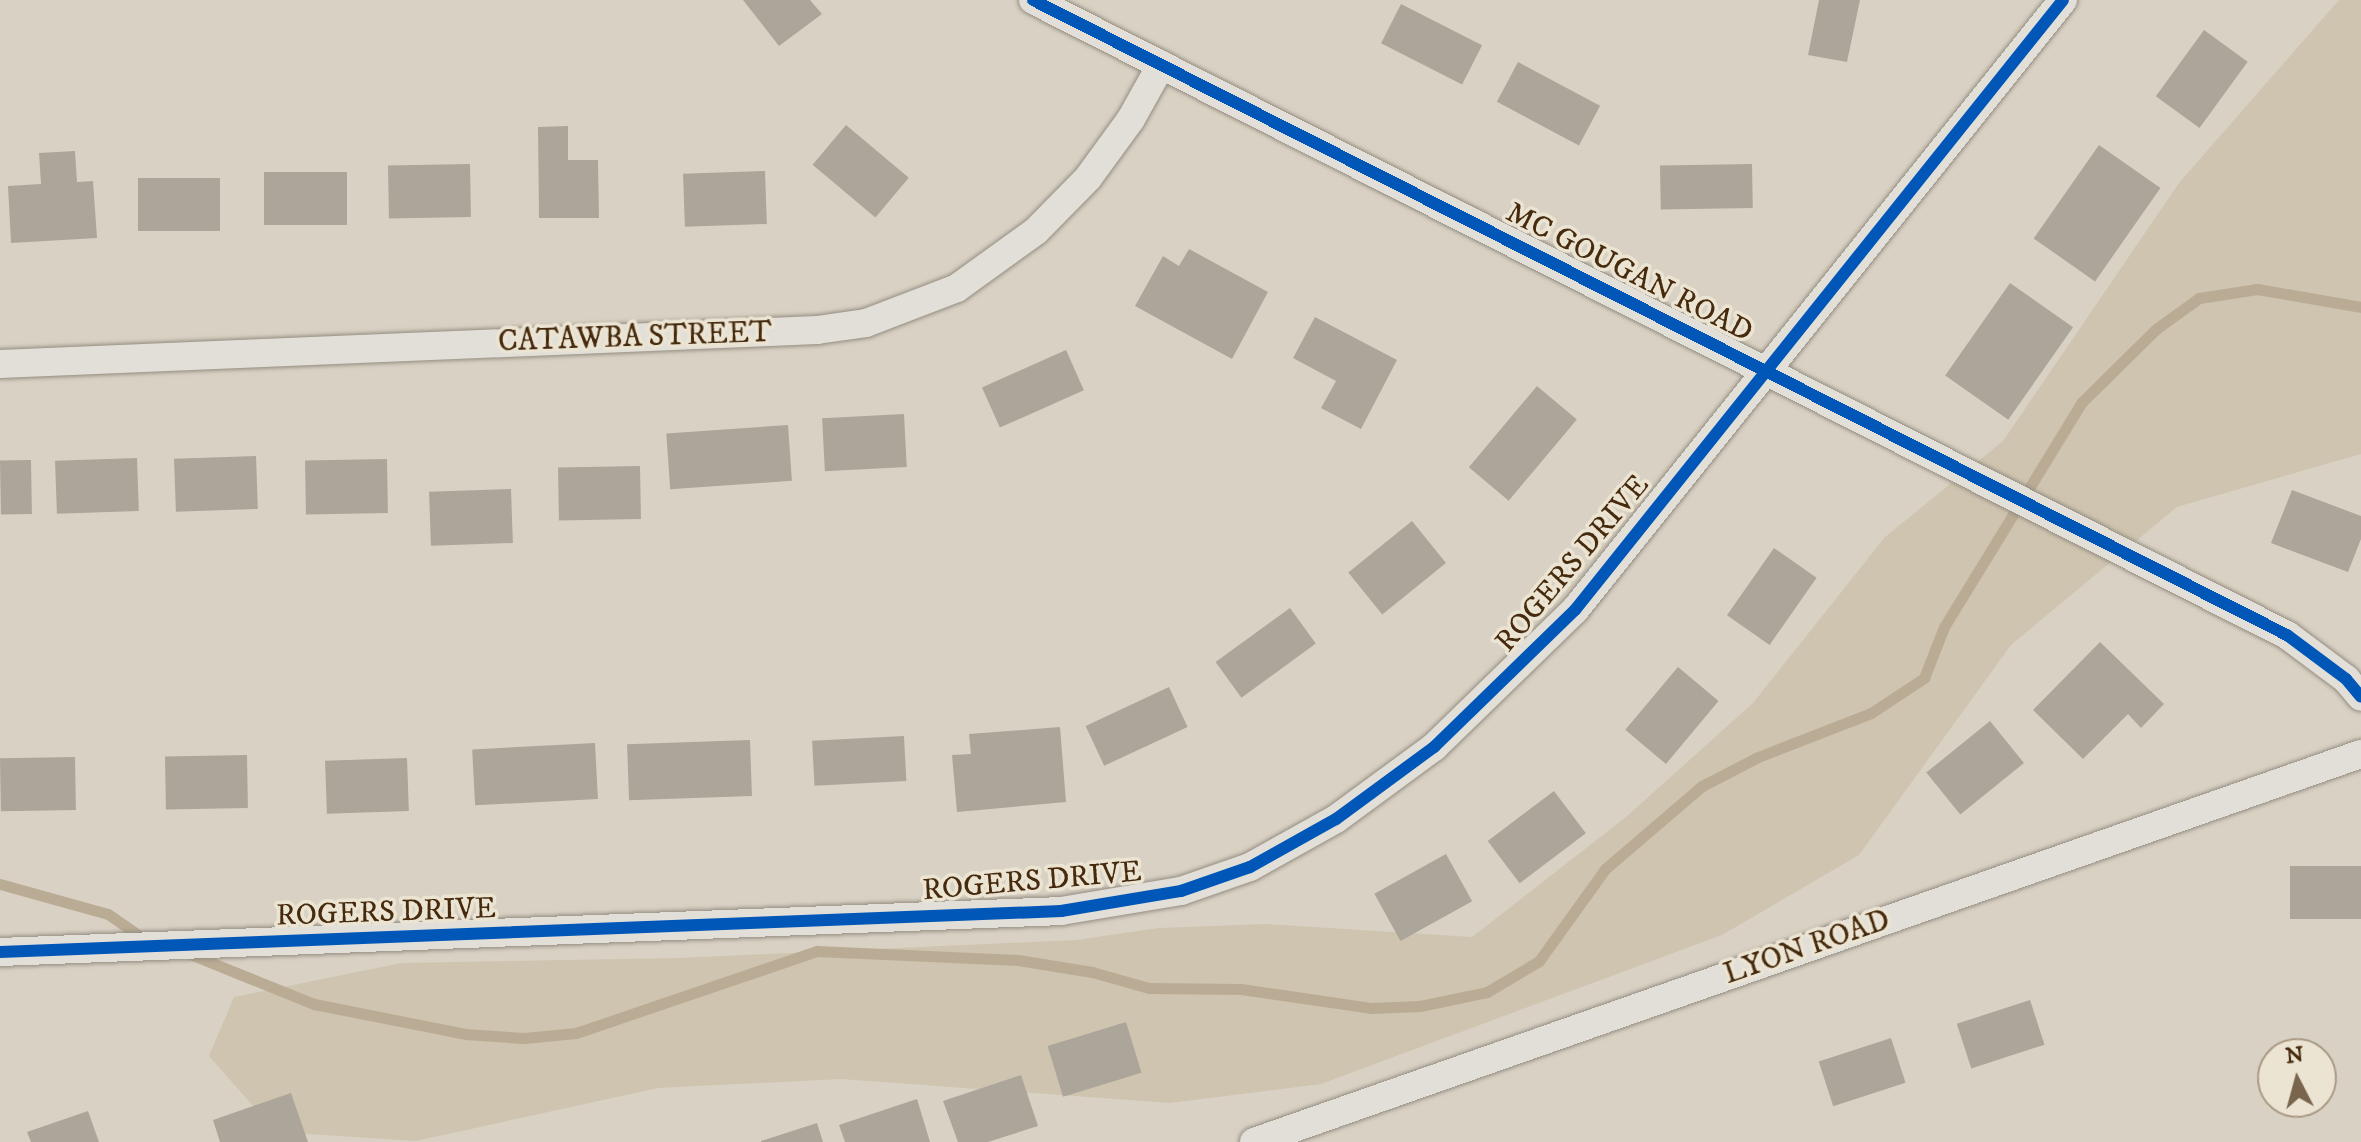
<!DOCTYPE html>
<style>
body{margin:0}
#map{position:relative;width:2361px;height:1142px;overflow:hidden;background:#d9d2c4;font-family:"IM FELL DW Pica",serif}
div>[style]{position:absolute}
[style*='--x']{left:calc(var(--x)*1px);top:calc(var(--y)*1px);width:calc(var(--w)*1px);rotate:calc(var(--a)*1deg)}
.green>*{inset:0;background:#cfc4af}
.stream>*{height:11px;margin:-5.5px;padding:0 5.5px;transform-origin:5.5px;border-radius:5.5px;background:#baac94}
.building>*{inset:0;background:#aca59a;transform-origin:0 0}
.roads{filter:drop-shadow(0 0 2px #948d81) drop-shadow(0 0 2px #948d81)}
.street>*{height:28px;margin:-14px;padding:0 14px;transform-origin:14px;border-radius:14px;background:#e2dfd8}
.cycleway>*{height:12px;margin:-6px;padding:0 6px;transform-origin:6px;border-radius:6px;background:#0057b8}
span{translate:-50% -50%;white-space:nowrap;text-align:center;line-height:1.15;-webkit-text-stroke:7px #ece4d3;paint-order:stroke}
.street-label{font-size:30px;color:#462a0d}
.north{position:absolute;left:2257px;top:1038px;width:80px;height:80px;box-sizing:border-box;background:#ece4d3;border:2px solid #aa9a84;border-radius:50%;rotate:354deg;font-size:22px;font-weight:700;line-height:32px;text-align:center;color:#462a0d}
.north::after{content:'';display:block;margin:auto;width:28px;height:36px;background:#79654d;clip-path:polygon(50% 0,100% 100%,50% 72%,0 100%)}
</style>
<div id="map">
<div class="green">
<i style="clip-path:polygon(2339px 0,2361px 0,2361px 454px,2177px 507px,2011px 645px,1859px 855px,1722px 935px,1321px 1084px,1170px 1103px,841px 1079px,658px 1088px,416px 1141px,276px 1132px,209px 1056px,234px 997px,401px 963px,678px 958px,1076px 940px,1158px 928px,1266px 924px,1472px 937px,1626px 817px,1753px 703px,1885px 537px,2003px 441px,2179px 183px)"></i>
</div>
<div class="stream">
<i style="--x:0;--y:884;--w:112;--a:15.5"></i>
<i style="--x:108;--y:914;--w:47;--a:34.7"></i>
<i style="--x:190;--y:954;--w:134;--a:22"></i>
<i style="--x:314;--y:1004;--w:154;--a:11.2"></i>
<i style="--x:465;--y:1034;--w:59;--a:3.9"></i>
<i style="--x:524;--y:1038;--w:52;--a:-5.5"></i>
<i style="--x:576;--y:1033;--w:255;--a:-18.8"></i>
<i style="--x:817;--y:951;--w:201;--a:2.6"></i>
<i style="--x:1018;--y:960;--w:75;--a:9.2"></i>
<i style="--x:1092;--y:972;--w:59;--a:15.7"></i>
<i style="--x:1149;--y:988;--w:92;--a:0.6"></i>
<i style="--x:1241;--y:989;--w:131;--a:8.3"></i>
<i style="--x:1371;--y:1008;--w:49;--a:-2.3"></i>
<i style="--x:1420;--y:1006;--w:68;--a:-11.8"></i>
<i style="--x:1487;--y:992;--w:61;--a:-30.8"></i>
<i style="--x:1539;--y:961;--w:113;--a:-54.3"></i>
<i style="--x:1605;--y:869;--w:128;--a:-40.6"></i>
<i style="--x:1702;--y:786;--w:63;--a:-27.4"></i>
<i style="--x:1758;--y:757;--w:121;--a:-21.3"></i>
<i style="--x:1871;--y:713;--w:64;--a:-33.4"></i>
<i style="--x:1924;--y:678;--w:55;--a:-68.6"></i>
<i style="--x:1944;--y:627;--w:264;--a:-58.5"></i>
<i style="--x:2082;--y:402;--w:104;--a:-44.6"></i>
<i style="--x:2156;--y:329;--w:53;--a:-35.8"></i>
<i style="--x:2199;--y:298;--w:59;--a:-8.8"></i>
<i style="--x:2257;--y:289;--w:106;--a:9.8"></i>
</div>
<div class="building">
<i style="clip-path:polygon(743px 0,810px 0,822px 14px,779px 46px)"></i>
<i style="clip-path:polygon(1819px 0,1860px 0,1847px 62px,1808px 55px)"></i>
<i style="left:1401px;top:4px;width:91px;height:44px;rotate:27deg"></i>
<i style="left:2204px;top:30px;width:54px;height:82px;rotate:36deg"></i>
<i style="left:1518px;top:62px;width:93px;height:45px;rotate:28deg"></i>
<i style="left:846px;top:125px;width:82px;height:52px;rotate:40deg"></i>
<i style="clip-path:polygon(568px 126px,568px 160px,598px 160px,599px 218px,539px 218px,538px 127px)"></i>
<i style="left:2099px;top:145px;width:75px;height:114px;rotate:35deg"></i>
<i style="clip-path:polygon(75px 151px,77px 182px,93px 181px,97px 238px,11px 243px,8px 186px,41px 184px,39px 153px)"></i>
<i style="left:470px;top:164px;width:53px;height:82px;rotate:89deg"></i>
<i style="left:1752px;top:164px;width:44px;height:92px;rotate:89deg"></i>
<i style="left:765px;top:171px;width:53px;height:82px;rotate:88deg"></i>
<i style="left:347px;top:172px;width:53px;height:83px;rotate:90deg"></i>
<i style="left:138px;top:178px;width:82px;height:53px"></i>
<i style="clip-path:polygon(1189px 249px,1268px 292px,1232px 359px,1135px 306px,1163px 256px,1179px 266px)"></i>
<i style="left:2010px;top:283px;width:77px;height:113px;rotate:35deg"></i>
<i style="clip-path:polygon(1315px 317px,1397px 360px,1361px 429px,1321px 408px,1336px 381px,1293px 358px)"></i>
<i style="left:1066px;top:350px;width:44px;height:92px;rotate:66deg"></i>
<i style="left:1537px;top:386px;width:52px;height:106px;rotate:40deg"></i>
<i style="left:904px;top:414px;width:53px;height:82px;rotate:87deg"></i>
<i style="left:788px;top:425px;width:56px;height:122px;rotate:86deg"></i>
<i style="left:256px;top:456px;width:53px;height:82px;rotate:88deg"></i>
<i style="left:137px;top:458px;width:53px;height:82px;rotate:88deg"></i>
<i style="left:387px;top:459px;width:54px;height:82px;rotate:89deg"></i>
<i style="left:31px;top:460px;width:54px;height:31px;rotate:89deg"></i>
<i style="left:640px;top:466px;width:53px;height:82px;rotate:89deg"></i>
<i style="left:511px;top:489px;width:54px;height:82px;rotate:88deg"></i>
<i style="clip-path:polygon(2292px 490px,2361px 516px,2361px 539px,2348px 572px,2271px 543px)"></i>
<i style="left:1412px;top:521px;width:54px;height:82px;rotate:51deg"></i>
<i style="left:1774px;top:548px;width:52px;height:82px;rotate:35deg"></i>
<i style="left:1290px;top:608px;width:44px;height:92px;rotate:54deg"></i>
<i style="clip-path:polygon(2100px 642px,2164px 704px,2141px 728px,2128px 714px,2083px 759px,2033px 710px)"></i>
<i style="left:1678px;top:667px;width:53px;height:82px;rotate:40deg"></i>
<i style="left:1169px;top:687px;width:44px;height:92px;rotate:65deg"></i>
<i style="left:1990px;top:721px;width:54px;height:82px;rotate:51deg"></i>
<i style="clip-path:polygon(1060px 727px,1066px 802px,957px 812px,952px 755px,971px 754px,969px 734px)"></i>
<i style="left:904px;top:736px;width:45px;height:92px;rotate:87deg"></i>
<i style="left:750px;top:740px;width:56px;height:123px;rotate:88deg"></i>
<i style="left:595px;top:743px;width:56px;height:123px;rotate:87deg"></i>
<i style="left:247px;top:755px;width:53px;height:82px;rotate:89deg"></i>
<i style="left:75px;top:757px;width:53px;height:75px;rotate:89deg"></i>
<i style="left:407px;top:758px;width:53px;height:82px;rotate:88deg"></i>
<i style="left:1554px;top:791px;width:53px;height:83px;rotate:53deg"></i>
<i style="left:1446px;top:854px;width:54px;height:82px;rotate:61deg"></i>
<i style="left:2361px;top:866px;width:53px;height:71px;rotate:90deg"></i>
<i style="left:2030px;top:1000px;width:47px;height:77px;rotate:72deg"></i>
<i style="left:1126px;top:1022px;width:53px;height:82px;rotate:73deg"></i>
<i style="left:1891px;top:1038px;width:47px;height:76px;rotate:72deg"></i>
<i style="clip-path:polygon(1021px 1075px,1038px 1126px,988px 1142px,958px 1142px,943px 1101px)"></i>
<i style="clip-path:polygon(291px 1093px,308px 1142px,220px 1142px,213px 1120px)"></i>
<i style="clip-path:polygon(917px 1099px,930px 1142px,845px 1142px,839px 1125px)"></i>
<i style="clip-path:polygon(88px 1111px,99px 1142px,31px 1142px,27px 1132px)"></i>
<i style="clip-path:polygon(817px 1123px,823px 1142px,761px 1142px,761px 1141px)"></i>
</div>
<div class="roads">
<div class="street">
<i style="--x:1033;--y:0;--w:1406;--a:26.86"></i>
<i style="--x:2287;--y:635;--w:74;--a:36.7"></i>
<i style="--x:2346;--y:679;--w:23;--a:50"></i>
<i style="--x:0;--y:364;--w:818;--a:-2.38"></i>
<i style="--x:817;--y:330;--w:49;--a:-8.1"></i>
<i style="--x:866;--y:323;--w:97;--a:-21"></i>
<i style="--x:957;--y:288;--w:97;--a:-35.8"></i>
<i style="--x:1036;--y:231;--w:74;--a:-45.5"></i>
<i style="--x:1088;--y:178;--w:73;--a:-53.9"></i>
<i style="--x:1131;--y:119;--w:62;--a:-60.9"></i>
<i style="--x:0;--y:952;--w:1062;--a:-2.21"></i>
<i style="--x:1061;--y:911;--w:122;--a:-9.5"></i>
<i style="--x:1181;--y:891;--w:73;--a:-19.2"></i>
<i style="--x:1250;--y:867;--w:98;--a:-29.2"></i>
<i style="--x:1336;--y:819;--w:122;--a:-36.3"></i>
<i style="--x:1434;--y:747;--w:197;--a:-44.2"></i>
<i style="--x:1575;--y:610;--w:781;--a:-51.34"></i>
<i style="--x:1254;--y:1142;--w:1173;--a:-19.32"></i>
</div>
</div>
<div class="cycleway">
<i style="--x:1033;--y:0;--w:1406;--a:26.86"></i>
<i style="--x:2287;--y:635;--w:74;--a:36.7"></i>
<i style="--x:2346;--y:679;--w:23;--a:50"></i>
<i style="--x:0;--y:952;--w:1062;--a:-2.21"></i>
<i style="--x:1061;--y:911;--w:122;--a:-9.5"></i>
<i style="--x:1181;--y:891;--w:73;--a:-19.2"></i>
<i style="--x:1250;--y:867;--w:98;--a:-29.2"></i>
<i style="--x:1336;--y:819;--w:122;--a:-36.3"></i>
<i style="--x:1434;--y:747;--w:197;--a:-44.2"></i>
<i style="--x:1575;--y:610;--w:781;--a:-51.34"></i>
</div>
<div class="street-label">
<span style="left:1629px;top:273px;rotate:27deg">MC GOUGAN ROAD</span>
<span style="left:635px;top:338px;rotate:-2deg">CATAWBA STREET</span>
<span style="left:1573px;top:564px;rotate:-50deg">ROGERS DRIVE</span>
<span style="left:1032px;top:882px;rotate:-5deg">ROGERS DRIVE</span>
<span style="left:386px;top:913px;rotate:-2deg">ROGERS DRIVE</span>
<span style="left:1807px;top:948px;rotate:-19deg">LYON ROAD</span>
</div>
<div class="north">N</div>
</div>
